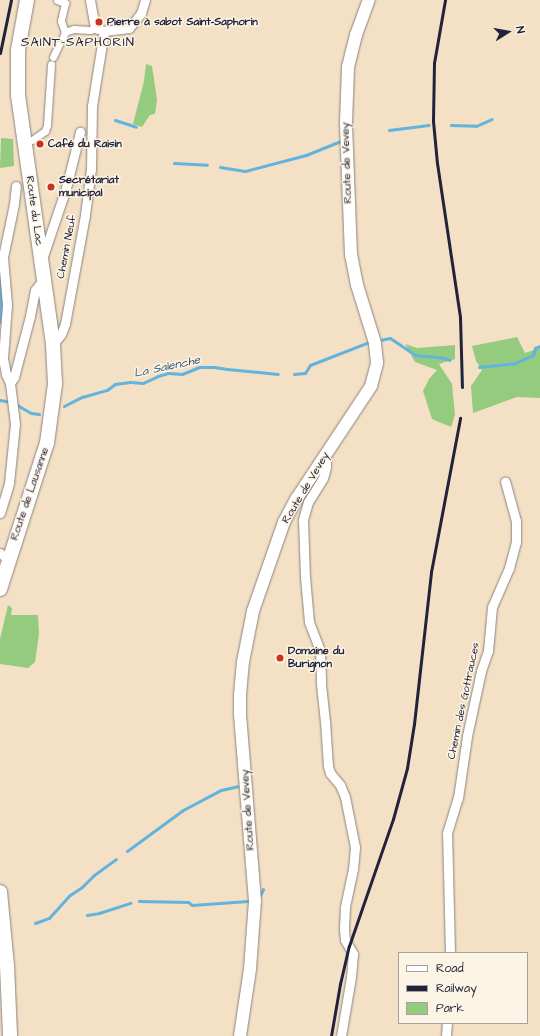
<!DOCTYPE html>
<meta charset="utf-8">
<style>
body{margin:0}
#map{position:relative;width:540px;height:1036px;overflow:hidden;background:#f4e1c5;font-family:"Architects Daughter",sans-serif}
div>[style]{position:absolute}
[style*='--x']{left:calc(var(--x)*1px);top:calc(var(--y)*1px);width:calc(var(--w)*1px);rotate:calc(var(--a)*1deg)}
.green>*{inset:0;background:#94cb7e}
.water>*{inset:0;background:#62b3dd}
.stream>*{height:3px;margin:-1.5px;padding:0 1.5px;transform-origin:1.5px;border-radius:1.5px;background:#62b3dd}
.roads{filter:drop-shadow(0 0 1px #8b8280) drop-shadow(0 0 1px #8b8280)}
.pedestrian>*{height:7px;margin:-3.5px;padding:0 3.5px;transform-origin:3.5px;border-radius:3.5px;background:#fff}
.minor>*{height:9px;margin:-4.5px;padding:0 4.5px;transform-origin:4.5px;border-radius:4.5px;background:#fff}
.secondary>*{height:12px;margin:-6px;padding:0 6px;transform-origin:6px;border-radius:6px;background:#fff}
.primary>*{height:14px;margin:-7px;padding:0 7px;transform-origin:7px;border-radius:7px;background:#fff}
.rail>*{height:3px;margin:-1.5px;padding:0 1.5px;transform-origin:1.5px;border-radius:1.5px;background:#22223b}
.dots>*{width:11px;height:11px;translate:-50% -50%;box-sizing:border-box;border:2px solid #fcf5e5;border-radius:50%}
span{translate:-50% -50%;white-space:nowrap;text-align:center;line-height:1.15;-webkit-text-stroke:3px #fcf5e5;paint-order:stroke}
.poi-label{font-size:11px;color:#22223b;font-weight:700}
.left{translate:0 -50%;text-align:left}
.street-label{font-size:11px;color:#22223b}
.water-label{font-size:12px;color:#385574;font-style:italic}
.quarter-label{font-size:13px;color:#22223b;letter-spacing:1px}
.legend{position:absolute;left:398px;top:952px;width:130px;height:72px;box-sizing:border-box;background:#fcf5e5;border:1px solid #a5a1a1;margin:0;padding:5px 7px;list-style:none;font-size:12px;color:#22223b}
.legend li{display:flex;align-items:center;gap:8px;height:20px}
.legend b{width:20px;border:1px solid #a5a1a1}
.north{position:absolute;left:488px;top:12px;width:40px;height:40px;-webkit-text-stroke:3px #fcf5e5;paint-order:stroke;rotate:79deg;font-size:11px;font-weight:700;line-height:16px;text-align:center;color:#22223b}
.north::after{content:'';display:block;margin:auto;width:14px;height:18px;background:#22223b;clip-path:polygon(50% 0,100% 100%,50% 72%,0 100%)}
</style>
<div id="map">
<div class="green">
<i style="clip-path:polygon(146px 64px,152px 66px,157px 100px,155px 114px,150px 115px,142px 127px,133px 124px,144px 81px)"></i>
<i style="clip-path:polygon(1px 138px,13px 139px,14px 166px,0 168px)"></i>
<i style="clip-path:polygon(517px 337px,525px 353px,540px 348px,540px 398px,517px 397px,473px 413px,471px 386px,482px 370px,476px 361px,472px 346px)"></i>
<i style="clip-path:polygon(405px 344px,417px 348px,455px 345px,455px 359px,439px 364px,452px 384px,455px 415px,451px 427px,432px 419px,423px 391px,429px 379px,437px 370px,415px 362px)"></i>
<i style="clip-path:polygon(8px 605px,12px 608px,11px 615px,38px 615px,39px 634px,35px 662px,28px 668px,0 664px,0 639px)"></i>
</div>
<div class="water">
<i style="clip-path:polygon(0 278px,2px 278px,4px 306px,2px 324px,0 324px)"></i>
</div>
<div class="stream">
<i style="--x:115;--y:120;--w:22;--a:18"></i>
<i style="--x:451;--y:125;--w:25;--a:2"></i>
<i style="--x:476;--y:126;--w:17;--a:-24"></i>
<i style="--x:389;--y:130;--w:40;--a:-7.1"></i>
<i style="--x:174;--y:163;--w:33;--a:3"></i>
<i style="--x:220;--y:167;--w:25;--a:9"></i>
<i style="--x:245;--y:171;--w:63;--a:-14.7"></i>
<i style="--x:306;--y:155;--w:38;--a:-22"></i>
<i style="--x:380;--y:340;--w:10;--a:-11"></i>
<i style="--x:390;--y:338;--w:30;--a:34"></i>
<i style="--x:415;--y:355;--w:25;--a:5"></i>
<i style="--x:440;--y:357;--w:10;--a:17"></i>
<i style="--x:479;--y:367;--w:36;--a:-6"></i>
<i style="--x:515;--y:363;--w:20;--a:-24"></i>
<i style="--x:533;--y:355;--w:7;--a:-74"></i>
<i style="--x:535;--y:348;--w:5;--a:-22"></i>
<i style="--x:294;--y:374;--w:11;--a:-5"></i>
<i style="--x:305;--y:373;--w:9;--a:-58"></i>
<i style="--x:310;--y:365;--w:63;--a:-21.3"></i>
<i style="--x:0;--y:400;--w:10;--a:11"></i>
<i style="--x:17;--y:405;--w:16;--a:30"></i>
<i style="--x:31;--y:413;--w:8;--a:7"></i>
<i style="--x:64;--y:406;--w:20;--a:-27"></i>
<i style="--x:82;--y:397;--w:26;--a:-16"></i>
<i style="--x:107;--y:390;--w:10;--a:-37"></i>
<i style="--x:115;--y:384;--w:15;--a:-8"></i>
<i style="--x:130;--y:382;--w:13;--a:4"></i>
<i style="--x:143;--y:383;--w:17;--a:-25"></i>
<i style="--x:158;--y:376;--w:10;--a:-17"></i>
<i style="--x:168;--y:373;--w:14;--a:4"></i>
<i style="--x:182;--y:374;--w:18;--a:-22"></i>
<i style="--x:199;--y:367;--w:15;--a:0"></i>
<i style="--x:214;--y:367;--w:13;--a:9"></i>
<i style="--x:227;--y:369;--w:51;--a:5.6"></i>
<i style="--x:127;--y:851;--w:69;--a:-36.2"></i>
<i style="--x:183;--y:810;--w:43;--a:-27.8"></i>
<i style="--x:221;--y:790;--w:17;--a:-13"></i>
<i style="--x:259;--y:897;--w:9;--a:-63"></i>
<i style="--x:139;--y:901;--w:49;--a:1.2"></i>
<i style="--x:188;--y:902;--w:5;--a:37"></i>
<i style="--x:192;--y:905;--w:56;--a:-4.1"></i>
<i style="--x:87;--y:915;--w:12;--a:-9"></i>
<i style="--x:99;--y:913;--w:33;--a:-18"></i>
<i style="--x:35;--y:923;--w:15;--a:-20"></i>
<i style="--x:49;--y:918;--w:31;--a:-48"></i>
<i style="--x:70;--y:895;--w:14;--a:-34"></i>
<i style="--x:82;--y:887;--w:17;--a:-45"></i>
<i style="--x:94;--y:875;--w:27;--a:-36"></i>
</div>
<div class="roads">
<div class="pedestrian">
<i style="--x:57;--y:0;--w:9;--a:21"></i>
<i style="--x:65;--y:3;--w:18;--a:103"></i>
<i style="--x:61;--y:21;--w:12;--a:70"></i>
<i style="--x:63;--y:37;--w:5;--a:-68"></i>
<i style="--x:65;--y:32;--w:2;--a:-27"></i>
<i style="--x:67;--y:31;--w:7;--a:-16"></i>
<i style="--x:74;--y:29;--w:16;--a:4"></i>
<i style="--x:90;--y:30;--w:5;--a:-22"></i>
<i style="--x:53;--y:57;--w:14;--a:-65"></i>
<i style="--x:32;--y:140;--w:16;--a:-35"></i>
<i style="--x:45;--y:131;--w:6;--a:-72"></i>
<i style="--x:47;--y:125;--w:61;--a:-86.2"></i>
</div>
<div class="minor">
<i style="--x:90;--y:0;--w:28;--a:80"></i>
<i style="--x:95;--y:28;--w:9;--a:18"></i>
<i style="--x:104;--y:31;--w:25;--a:-7"></i>
<i style="--x:129;--y:28;--w:19;--a:-51"></i>
<i style="--x:141;--y:13;--w:14;--a:-73"></i>
<i style="--x:42;--y:259;--w:75;--a:-71.3"></i>
<i style="--x:66;--y:188;--w:58;--a:-76"></i>
<i style="--x:53;--y:344;--w:13;--a:-51"></i>
<i style="--x:61;--y:334;--w:11;--a:-68"></i>
<i style="--x:65;--y:324;--w:111;--a:-79.6"></i>
<i style="--x:85;--y:215;--w:46;--a:-82.6"></i>
<i style="--x:91;--y:169;--w:63;--a:-89.1"></i>
<i style="--x:92;--y:106;--w:76;--a:-80.9"></i>
<i style="--x:10;--y:383;--w:10;--a:-114"></i>
<i style="--x:6;--y:374;--w:16;--a:-101"></i>
<i style="--x:3;--y:358;--w:53;--a:-85.7"></i>
<i style="--x:7;--y:305;--w:48;--a:-94.8"></i>
<i style="--x:3;--y:257;--w:54;--a:-78.3"></i>
<i style="--x:14;--y:204;--w:18;--a:-84"></i>
<i style="--x:326;--y:455;--w:12;--a:90"></i>
<i style="--x:326;--y:467;--w:11;--a:105"></i>
<i style="--x:323;--y:478;--w:28;--a:122"></i>
<i style="--x:308;--y:502;--w:19;--a:106"></i>
<i style="--x:303;--y:520;--w:57;--a:88"></i>
<i style="--x:305;--y:577;--w:45;--a:84.9"></i>
<i style="--x:309;--y:622;--w:31;--a:69"></i>
<i style="--x:320;--y:651;--w:33;--a:88"></i>
<i style="--x:321;--y:684;--w:37;--a:84"></i>
<i style="--x:325;--y:721;--w:45;--a:86.2"></i>
<i style="--x:328;--y:766;--w:7;--a:74"></i>
<i style="--x:330;--y:773;--w:16;--a:50"></i>
<i style="--x:340;--y:785;--w:13;--a:67"></i>
<i style="--x:345;--y:797;--w:51;--a:78.7"></i>
<i style="--x:355;--y:847;--w:22;--a:95"></i>
<i style="--x:353;--y:869;--w:40;--a:102"></i>
<i style="--x:345;--y:908;--w:21;--a:93"></i>
<i style="--x:344;--y:929;--w:11;--a:85"></i>
<i style="--x:345;--y:940;--w:16;--a:60"></i>
<i style="--x:353;--y:954;--w:23;--a:95"></i>
<i style="--x:351;--y:977;--w:60;--a:99.6"></i>
<i style="--x:0;--y:513;--w:31;--a:-73"></i>
<i style="--x:9;--y:483;--w:59;--a:-84.2"></i>
<i style="--x:15;--y:424;--w:41;--a:-97"></i>
<i style="--x:10;--y:383;--w:7;--a:-56"></i>
<i style="--x:14;--y:377;--w:63;--a:-75.3"></i>
<i style="--x:30;--y:316;--w:26;--a:-79"></i>
<i style="--x:35;--y:290;--w:14;--a:-51"></i>
<i style="--x:0;--y:553;--w:10;--a:37"></i>
<i style="--x:450;--y:953;--w:120;--a:-91.4"></i>
<i style="--x:447;--y:833;--w:37;--a:-73"></i>
<i style="--x:458;--y:798;--w:63;--a:-81.7"></i>
<i style="--x:467;--y:736;--w:66;--a:-77.8"></i>
<i style="--x:481;--y:671;--w:21;--a:-71"></i>
<i style="--x:488;--y:651;--w:44;--a:-84.8"></i>
<i style="--x:492;--y:607;--w:43;--a:-66.4"></i>
<i style="--x:509;--y:568;--w:27;--a:-75"></i>
<i style="--x:516;--y:542;--w:21;--a:-90"></i>
<i style="--x:516;--y:521;--w:41;--a:-105.4"></i>
<i style="--x:446;--y:1036;--w:13;--a:-86"></i>
</div>
<div class="secondary">
<i style="--x:240;--y:1036;--w:68;--a:-81.5"></i>
<i style="--x:250;--y:969;--w:68;--a:-85.8"></i>
<i style="--x:255;--y:901;--w:188;--a:-94.6"></i>
<i style="--x:240;--y:714;--w:19;--a:-90"></i>
<i style="--x:240;--y:695;--w:33;--a:-85"></i>
<i style="--x:243;--y:662;--w:52;--a:-78.9"></i>
<i style="--x:253;--y:611;--w:94;--a:-70.8"></i>
<i style="--x:284;--y:522;--w:27;--a:-62"></i>
<i style="--x:297;--y:498;--w:134;--a:-56.5"></i>
<i style="--x:371;--y:386;--w:24;--a:-75"></i>
<i style="--x:377;--y:363;--w:20;--a:-96"></i>
<i style="--x:375;--y:343;--w:61;--a:-107.2"></i>
<i style="--x:357;--y:285;--w:31;--a:-101"></i>
<i style="--x:351;--y:255;--w:133;--a:-92.2"></i>
<i style="--x:346;--y:122;--w:55;--a:-87.9"></i>
<i style="--x:348;--y:67;--w:33;--a:-76"></i>
<i style="--x:356;--y:35;--w:37;--a:-70"></i>
</div>
<div class="primary">
<i style="--x:0;--y:589;--w:153;--a:-72.2"></i>
<i style="--x:47;--y:443;--w:60;--a:-82.3"></i>
<i style="--x:55;--y:384;--w:40;--a:-92.9"></i>
<i style="--x:53;--y:344;--w:251;--a:-98"></i>
<i style="--x:18;--y:95;--w:45;--a:-90"></i>
<i style="--x:18;--y:50;--w:51;--a:-79.8"></i>
<i style="--x:0;--y:892;--w:74;--a:84.6"></i>
<i style="--x:7;--y:966;--w:70;--a:87.5"></i>
</div>
</div>
<div class="rail">
<i style="--x:445;--y:0;--w:64;--a:99.9"></i>
<i style="--x:434;--y:63;--w:58;--a:91"></i>
<i style="--x:433;--y:121;--w:42;--a:84.6"></i>
<i style="--x:437;--y:163;--w:156;--a:81.5"></i>
<i style="--x:460;--y:317;--w:70;--a:88.4"></i>
<i style="--x:0;--y:53;--w:54;--a:-78.3"></i>
<i style="--x:331;--y:1036;--w:53;--a:-80.2"></i>
<i style="--x:340;--y:984;--w:39;--a:-77"></i>
<i style="--x:349;--y:946;--w:134;--a:-70.9"></i>
<i style="--x:393;--y:819;--w:53;--a:-74.6"></i>
<i style="--x:407;--y:768;--w:45;--a:-81"></i>
<i style="--x:414;--y:724;--w:153;--a:-83.6"></i>
<i style="--x:431;--y:572;--w:157;--a:-79.3"></i>
</div>
<div class="dots">
<i style="left:99px;top:22px;background:#c8321e"></i>
<i style="left:40px;top:144px;background:#c8321e"></i>
<i style="left:51px;top:187px;background:#c8321e"></i>
<i style="left:280px;top:658px;background:#c8321e"></i>
</div>
<div class="poi-label">
<span class="left" style="left:107px;top:22px">Pierre à sabot Saint-Saphorin</span>
<span class="left" style="left:48px;top:144px">Café du Raisin</span>
<span class="left" style="left:59px;top:187px">Secrétariat<br>municipal</span>
<span class="left" style="left:288px;top:658px">Domaine du<br>Burignon</span>
</div>
<div class="street-label">
<span style="left:347px;top:163px;rotate:-92deg">Route de Vevey</span>
<span style="left:34px;top:211px;rotate:82deg">Route du Lac</span>
<span style="left:67px;top:247px;rotate:-79deg">Chemin Neuf</span>
<span style="left:306px;top:488px;rotate:-59deg">Route de Vevey</span>
<span style="left:30px;top:494px;rotate:-71deg">Route de Lausanne</span>
<span style="left:464px;top:701px;rotate:-78deg">Chemin des Gottrauces</span>
<span style="left:248px;top:810px;rotate:-94deg">Route de Vevey</span>
</div>
<div class="water-label">
<span style="left:167px;top:367px;rotate:-12deg">La Salenche</span>
</div>
<div class="quarter-label">
<span style="left:78px;top:42px">SAINT-SAPHORIN</span>
</div>
<ul class="legend">
<li><b style="height:5px;background:#fff"></b>Road</li>
<li><b style="height:5px;background:#22223b"></b>Railway</li>
<li><b style="height:11px;background:#94cb7e"></b>Park</li>
</ul>
<div class="north">N</div>
</div>
